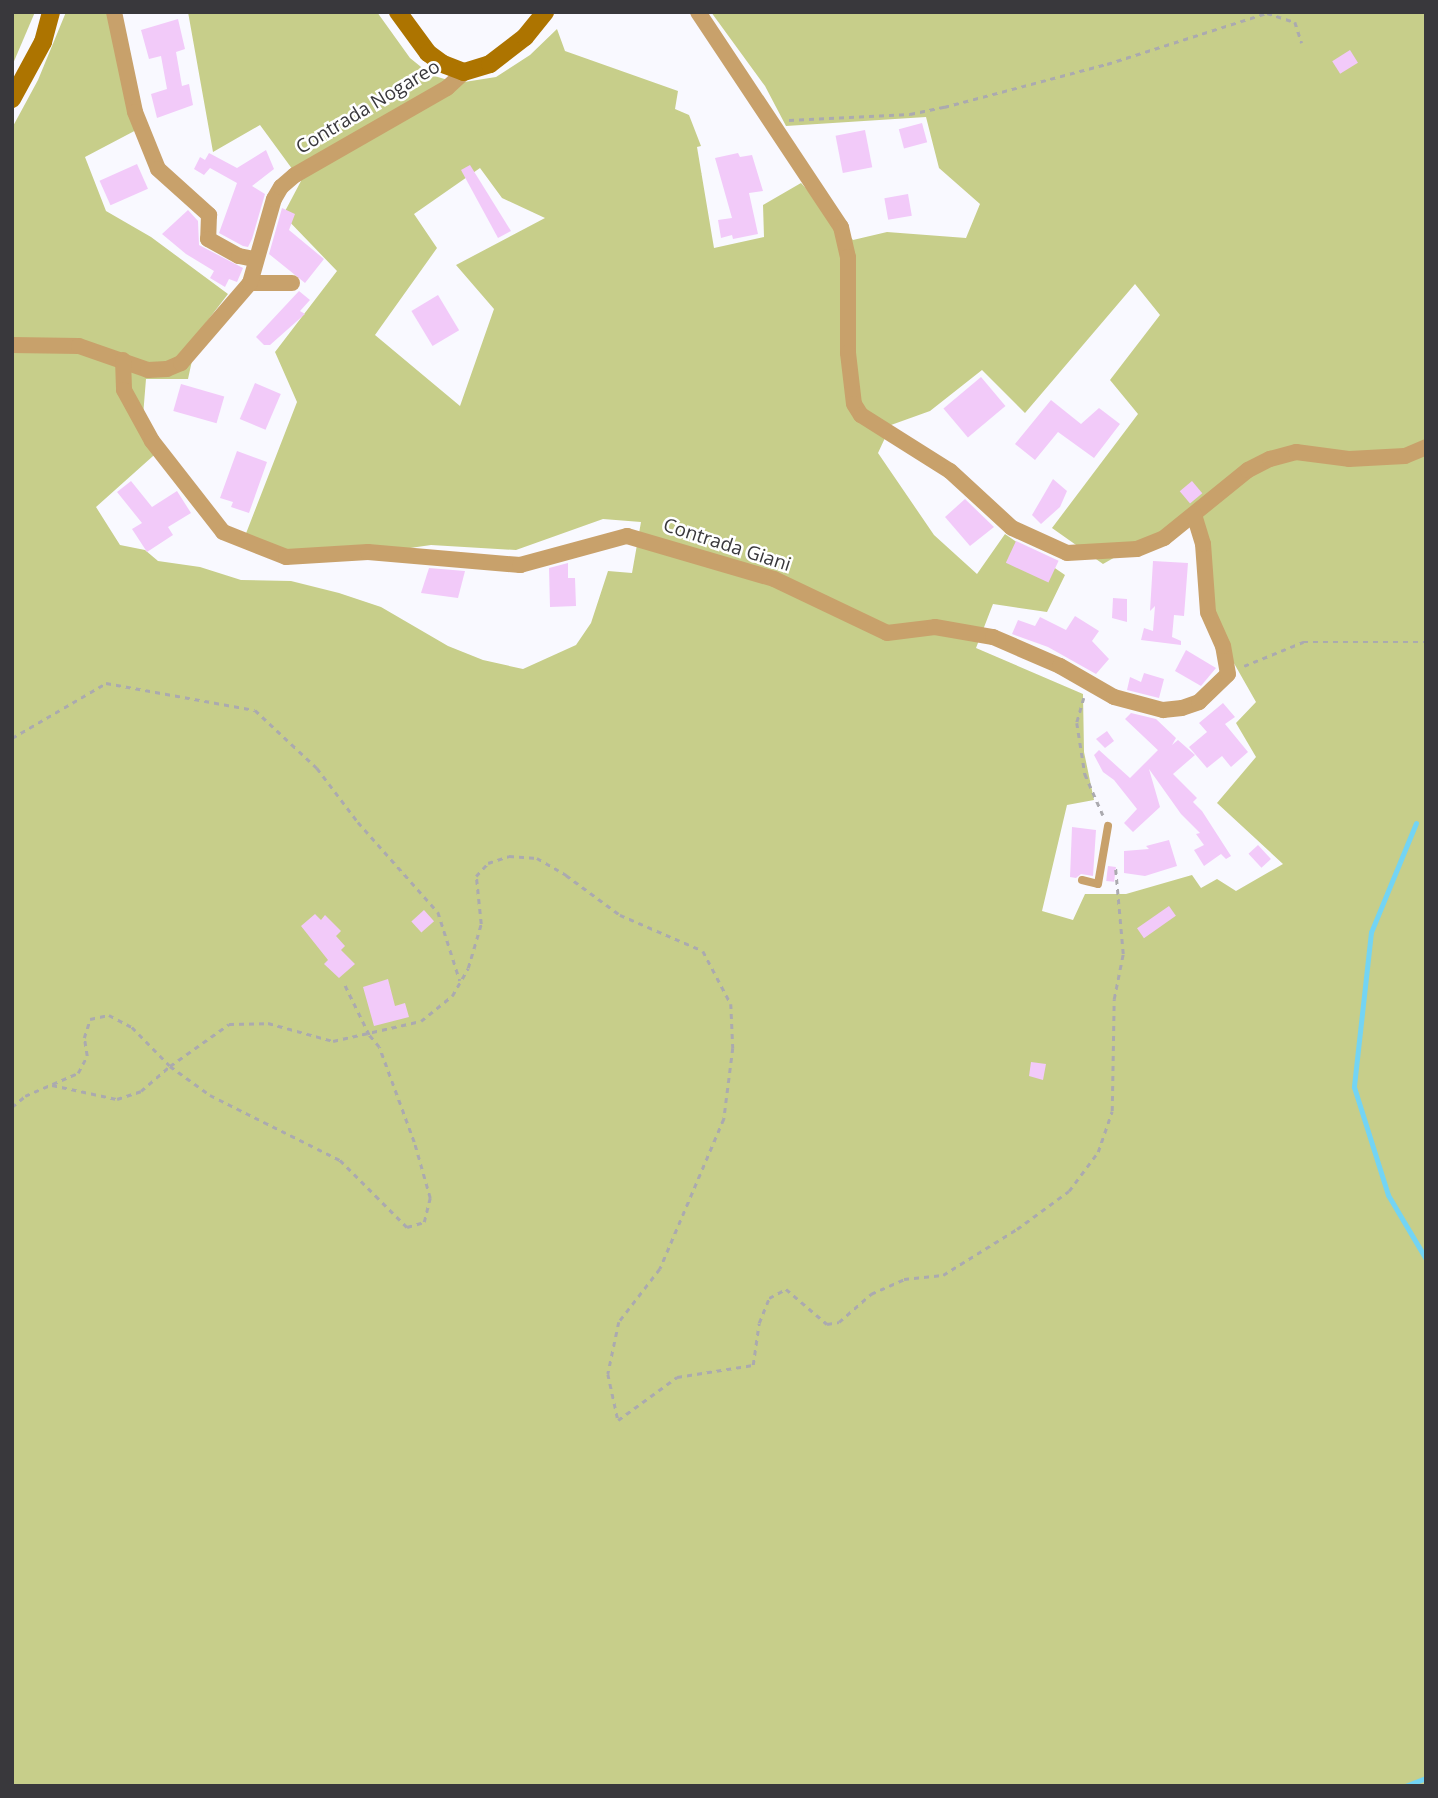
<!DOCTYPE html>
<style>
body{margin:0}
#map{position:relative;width:1438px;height:1798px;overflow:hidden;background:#f9f9ff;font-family:"Open Sans",sans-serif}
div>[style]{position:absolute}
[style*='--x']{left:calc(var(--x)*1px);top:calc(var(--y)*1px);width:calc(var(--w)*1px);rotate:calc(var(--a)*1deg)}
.green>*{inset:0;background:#c7ce8a}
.stream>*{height:5px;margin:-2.5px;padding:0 2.5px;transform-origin:2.5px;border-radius:2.5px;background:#73d4f4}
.building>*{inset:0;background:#f2caf9;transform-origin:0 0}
.path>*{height:2.5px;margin-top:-1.25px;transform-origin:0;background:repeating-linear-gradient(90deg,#abaaaf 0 5px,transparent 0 10px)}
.lane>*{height:8px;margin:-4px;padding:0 4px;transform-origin:4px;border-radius:4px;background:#c8a16b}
.street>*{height:16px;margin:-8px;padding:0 8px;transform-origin:8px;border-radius:8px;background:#c8a16b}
.secondary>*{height:18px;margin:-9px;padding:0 9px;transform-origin:9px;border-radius:9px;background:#ad7400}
span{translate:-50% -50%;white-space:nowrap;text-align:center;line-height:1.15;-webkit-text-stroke:5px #fff;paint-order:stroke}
.street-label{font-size:19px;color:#39383c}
.frame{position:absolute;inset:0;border:14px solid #39383c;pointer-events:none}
</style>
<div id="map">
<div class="green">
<i style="clip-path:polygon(12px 12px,35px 12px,12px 66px)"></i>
<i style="clip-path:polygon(evenodd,66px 12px,118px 12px,142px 127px,85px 157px,106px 211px,151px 237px,228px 294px,198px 333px,188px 379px,146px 379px,143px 416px,162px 448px,96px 507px,120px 545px,145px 550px,158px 561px,200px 567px,241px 580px,291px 581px,339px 593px,381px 607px,448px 646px,483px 660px,523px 669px,576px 645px,591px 623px,608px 571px,632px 573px,641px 522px,603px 519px,516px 550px,431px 545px,319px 561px,245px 536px,297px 402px,275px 352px,337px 271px,283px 215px,301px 181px,260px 125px,213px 152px,188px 12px,377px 12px,410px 58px,431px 75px,458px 83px,496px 77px,530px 55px,557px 29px,565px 51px,678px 91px,675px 109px,689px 115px,701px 146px,697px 147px,714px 248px,764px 237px,763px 205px,801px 183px,853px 240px,887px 232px,966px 238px,980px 204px,939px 168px,926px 117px,786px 126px,765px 86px,711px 12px,1426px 12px,1426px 1786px,12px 1786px,12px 128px,38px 80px,66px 12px,480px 168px,502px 198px,545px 218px,456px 265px,494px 309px,460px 406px,375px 335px,437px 248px,414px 214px,480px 168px,66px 12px,1135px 284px,1160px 315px,1110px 380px,1138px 414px,1052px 528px,1103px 564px,1187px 516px,1205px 542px,1202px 607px,1256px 702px,1236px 723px,1256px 757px,1217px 803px,1283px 864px,1236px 891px,1217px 879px,1201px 888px,1192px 875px,1126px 894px,1085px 894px,1073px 920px,1042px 911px,1067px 805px,1094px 800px,1084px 752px,1083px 694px,976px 648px,993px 604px,1047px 612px,1065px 575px,1005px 534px,977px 574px,934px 535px,878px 453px,891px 425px,930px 411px,982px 370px,1025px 413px,1135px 284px)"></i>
</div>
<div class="stream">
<i style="--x:1416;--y:823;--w:118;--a:112.4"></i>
<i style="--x:1371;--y:932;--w:156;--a:96.3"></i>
<i style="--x:1354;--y:1087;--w:113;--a:72.5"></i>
<i style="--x:1388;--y:1195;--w:74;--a:59.3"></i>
<i style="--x:1405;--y:1786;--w:22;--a:-21"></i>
</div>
<div class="building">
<i style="clip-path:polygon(178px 19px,185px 49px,176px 52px,182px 86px,189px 84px,193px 105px,157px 118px,151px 94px,167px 89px,161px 56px,149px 59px,141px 30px)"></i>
<i style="left:1350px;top:50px;width:15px;height:21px;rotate:58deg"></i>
<i style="left:922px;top:123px;width:20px;height:24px;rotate:75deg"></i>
<i style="left:865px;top:130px;width:38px;height:30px;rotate:79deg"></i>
<i style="clip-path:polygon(266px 150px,274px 169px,252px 186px,265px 194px,252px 239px,248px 247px,243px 246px,219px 233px,237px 183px,210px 168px,204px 175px,194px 169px,200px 157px,205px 160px,209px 153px,237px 168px)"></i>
<i style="clip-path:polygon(738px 153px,740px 157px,752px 155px,763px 191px,749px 193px,758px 234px,733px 239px,732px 235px,721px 238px,718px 220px,732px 218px,715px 158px)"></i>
<i style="left:137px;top:164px;width:27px;height:41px;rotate:66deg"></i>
<i style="clip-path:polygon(470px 165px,511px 231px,498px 238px,461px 170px)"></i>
<i style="left:908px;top:194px;width:22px;height:24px;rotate:80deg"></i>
<i style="clip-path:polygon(282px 208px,295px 214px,289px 230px,324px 259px,305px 283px,269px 254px)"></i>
<i style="clip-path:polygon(188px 210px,198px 221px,199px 245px,243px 268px,237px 282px,229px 279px,225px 287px,210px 278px,214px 271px,186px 254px,162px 234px)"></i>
<i style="clip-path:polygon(299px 291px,310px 300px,300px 311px,305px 314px,270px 345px,264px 345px,256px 337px)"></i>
<i style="left:438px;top:295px;width:41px;height:31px;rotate:59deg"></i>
<i style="left:981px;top:377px;width:38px;height:49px;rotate:50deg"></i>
<i style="left:255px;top:383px;width:28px;height:39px;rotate:23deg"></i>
<i style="left:181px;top:384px;width:45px;height:28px;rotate:16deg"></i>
<i style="clip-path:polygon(1051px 400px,1081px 424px,1099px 408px,1120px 424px,1094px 458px,1058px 432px,1035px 460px,1015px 444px)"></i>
<i style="clip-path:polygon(237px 451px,267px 462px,249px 513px,231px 507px,233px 502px,220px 498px)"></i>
<i style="clip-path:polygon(1053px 479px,1067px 491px,1060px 507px,1041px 524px,1032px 515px)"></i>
<i style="clip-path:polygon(131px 481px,152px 507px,177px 491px,191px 513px,168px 527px,173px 535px,147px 552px,132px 529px,142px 523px,117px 492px)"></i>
<i style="left:1192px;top:481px;width:16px;height:16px;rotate:50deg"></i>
<i style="clip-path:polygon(965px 499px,994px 527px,970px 546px,945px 517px)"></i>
<i style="left:1016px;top:541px;width:47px;height:24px;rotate:25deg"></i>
<i style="clip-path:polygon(1153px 561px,1188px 563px,1184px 616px,1174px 615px,1172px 637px,1181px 641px,1181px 645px,1141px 640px,1144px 628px,1153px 631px,1155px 606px,1150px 611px)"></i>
<i style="clip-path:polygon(568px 563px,568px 578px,575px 578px,576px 606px,550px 607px,549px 568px)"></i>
<i style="clip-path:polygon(429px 568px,465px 571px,458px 598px,421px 593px)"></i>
<i style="clip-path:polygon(1113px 598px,1127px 599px,1127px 622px,1112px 618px)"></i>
<i style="clip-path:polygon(1075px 616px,1099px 631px,1092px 641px,1109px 659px,1096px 674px,1048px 647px,1012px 634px,1018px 620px,1035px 626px,1040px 617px,1066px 630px)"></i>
<i style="clip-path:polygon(1186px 650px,1216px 668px,1201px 686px,1175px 671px)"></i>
<i style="clip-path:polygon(1144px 673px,1164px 679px,1159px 698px,1127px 690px,1130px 677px,1141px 682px)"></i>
<i style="clip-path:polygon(1223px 703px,1235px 717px,1225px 724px,1248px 752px,1231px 767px,1222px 756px,1207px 768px,1189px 747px,1207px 732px,1199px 723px)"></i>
<i style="clip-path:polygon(1131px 713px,1156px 719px,1176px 738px,1172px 745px,1178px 740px,1195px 755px,1173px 774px,1197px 798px,1193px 802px,1202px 811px,1231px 856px,1226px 859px,1221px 854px,1204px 866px,1194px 850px,1204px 845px,1196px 834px,1200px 833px,1181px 814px,1149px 769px,1160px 807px,1133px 832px,1124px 823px,1137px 809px,1114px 780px,1103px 772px,1094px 755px,1099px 750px,1130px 778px,1158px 750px,1162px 754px,1125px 719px)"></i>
<i style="clip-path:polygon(1107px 731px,1114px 741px,1105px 748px,1096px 739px)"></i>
<i style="clip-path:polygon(1072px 827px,1096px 830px,1093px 876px,1081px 874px,1076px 878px,1070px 877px)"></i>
<i style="clip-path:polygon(1169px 840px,1177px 866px,1145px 876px,1124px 873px,1124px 851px,1149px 849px,1146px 846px)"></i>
<i style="left:1258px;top:845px;width:19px;height:13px;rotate:47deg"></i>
<i style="left:1108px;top:866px;width:8px;height:15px;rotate:7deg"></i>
<i style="left:1169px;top:906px;width:12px;height:39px;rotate:55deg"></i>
<i style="left:424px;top:910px;width:15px;height:17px;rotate:48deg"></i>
<i style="clip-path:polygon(315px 914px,321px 920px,325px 915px,341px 931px,336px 936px,345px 946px,341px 950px,355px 964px,339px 978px,324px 964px,328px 960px,301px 926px)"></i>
<i style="clip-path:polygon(388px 979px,395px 1006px,405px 1003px,409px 1017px,374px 1026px,363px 987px)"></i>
<i style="clip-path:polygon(1031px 1062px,1046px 1064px,1043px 1080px,1029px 1076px)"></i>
</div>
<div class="path">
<i style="--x:789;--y:120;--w:121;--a:-2.8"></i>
<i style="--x:910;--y:114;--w:35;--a:-12"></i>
<i style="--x:944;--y:107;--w:169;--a:-14.8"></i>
<i style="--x:1107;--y:64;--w:168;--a:-17.7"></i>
<i style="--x:1267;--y:13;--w:29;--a:18"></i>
<i style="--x:1295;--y:22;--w:22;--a:72"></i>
<i style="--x:1244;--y:666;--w:64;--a:-22.1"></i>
<i style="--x:1303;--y:642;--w:123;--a:0"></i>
<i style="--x:1084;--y:698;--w:26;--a:106"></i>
<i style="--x:1077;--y:723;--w:52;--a:81.1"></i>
<i style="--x:1085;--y:774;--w:45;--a:66.3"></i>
<i style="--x:12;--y:738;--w:109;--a:-30.3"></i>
<i style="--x:106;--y:683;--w:151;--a:10.3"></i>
<i style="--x:255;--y:710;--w:85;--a:43.1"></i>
<i style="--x:317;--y:768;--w:68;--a:52.8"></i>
<i style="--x:358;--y:822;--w:120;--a:48.4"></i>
<i style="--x:438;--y:912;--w:72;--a:72.3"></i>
<i style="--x:52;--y:1085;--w:66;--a:12.2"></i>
<i style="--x:117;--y:1099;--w:25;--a:-18"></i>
<i style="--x:141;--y:1091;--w:38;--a:-41"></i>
<i style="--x:170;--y:1066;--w:72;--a:-35.4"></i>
<i style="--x:229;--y:1024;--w:39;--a:-1"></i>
<i style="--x:268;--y:1023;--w:67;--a:15.5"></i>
<i style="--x:333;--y:1041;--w:90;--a:-12.8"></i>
<i style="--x:421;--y:1021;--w:40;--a:-39"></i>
<i style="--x:452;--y:996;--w:32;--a:-60"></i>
<i style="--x:468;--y:968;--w:46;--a:-73.5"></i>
<i style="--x:481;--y:924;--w:48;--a:-95.9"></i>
<i style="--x:476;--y:876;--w:18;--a:-47"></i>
<i style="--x:488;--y:863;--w:22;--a:-18"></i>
<i style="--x:509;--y:856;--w:28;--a:4"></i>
<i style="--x:537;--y:858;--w:34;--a:30"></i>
<i style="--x:566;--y:875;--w:67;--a:36.5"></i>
<i style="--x:620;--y:915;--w:90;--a:23.4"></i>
<i style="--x:703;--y:951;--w:60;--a:62.2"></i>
<i style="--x:731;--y:1004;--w:44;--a:87.4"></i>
<i style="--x:733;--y:1048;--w:72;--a:97.2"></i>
<i style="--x:724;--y:1119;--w:163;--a:113.1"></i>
<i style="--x:660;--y:1269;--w:67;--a:127.7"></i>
<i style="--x:619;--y:1322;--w:53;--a:101.9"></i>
<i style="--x:608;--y:1374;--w:47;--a:77.7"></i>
<i style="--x:618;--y:1420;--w:73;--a:-36.1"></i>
<i style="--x:677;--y:1377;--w:77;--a:-9"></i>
<i style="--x:753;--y:1365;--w:42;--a:-81.9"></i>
<i style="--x:759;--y:1323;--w:27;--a:-68"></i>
<i style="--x:769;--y:1298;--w:19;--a:-28"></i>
<i style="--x:786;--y:1289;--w:54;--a:40.5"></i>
<i style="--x:827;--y:1324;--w:12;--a:-9"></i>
<i style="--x:839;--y:1322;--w:43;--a:-41.2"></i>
<i style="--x:871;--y:1294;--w:36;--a:-24"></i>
<i style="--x:904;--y:1279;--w:39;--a:-6"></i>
<i style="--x:943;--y:1275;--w:87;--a:-31.9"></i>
<i style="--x:1017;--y:1229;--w:64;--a:-36.2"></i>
<i style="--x:1069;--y:1191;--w:49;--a:-53.4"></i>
<i style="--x:1098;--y:1152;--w:43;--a:-71.1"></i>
<i style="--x:1112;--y:1111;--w:112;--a:-89"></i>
<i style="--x:1114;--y:999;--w:46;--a:-78.7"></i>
<i style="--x:1123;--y:954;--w:89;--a:-95.1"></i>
<i style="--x:12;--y:1107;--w:17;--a:-40"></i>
<i style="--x:25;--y:1096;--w:58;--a:-23.5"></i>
<i style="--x:78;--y:1073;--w:19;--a:-62"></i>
<i style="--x:87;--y:1056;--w:18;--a:-99"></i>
<i style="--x:84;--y:1038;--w:20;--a:-72"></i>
<i style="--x:90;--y:1019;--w:19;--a:-12"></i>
<i style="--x:109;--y:1015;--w:26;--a:28"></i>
<i style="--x:132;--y:1027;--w:54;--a:45.7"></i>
<i style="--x:170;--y:1066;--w:49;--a:35.9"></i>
<i style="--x:210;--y:1095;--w:145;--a:26.6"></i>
<i style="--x:340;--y:1160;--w:95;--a:45"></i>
<i style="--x:407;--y:1227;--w:18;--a:-16"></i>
<i style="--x:424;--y:1222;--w:25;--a:-76"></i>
<i style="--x:430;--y:1198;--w:58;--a:-105.9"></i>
<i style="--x:414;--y:1142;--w:101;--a:-110.2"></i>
<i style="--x:379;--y:1047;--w:16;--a:-130"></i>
<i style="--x:369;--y:1035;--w:55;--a:-116.1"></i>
</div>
<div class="lane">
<i style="--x:1082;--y:880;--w:16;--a:14"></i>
<i style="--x:1098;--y:884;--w:59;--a:-80.2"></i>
</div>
<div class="street">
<i style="--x:114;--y:12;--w:102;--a:78.1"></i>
<i style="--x:135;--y:112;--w:61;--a:68"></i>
<i style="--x:158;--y:169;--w:69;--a:42"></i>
<i style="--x:209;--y:215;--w:24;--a:92"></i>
<i style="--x:208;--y:239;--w:35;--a:29"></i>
<i style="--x:239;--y:256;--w:16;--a:11"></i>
<i style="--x:698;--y:12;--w:258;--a:56.4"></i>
<i style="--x:841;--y:227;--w:31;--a:77"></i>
<i style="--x:848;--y:257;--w:96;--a:90"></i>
<i style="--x:848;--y:353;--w:51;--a:83.3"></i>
<i style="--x:854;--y:404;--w:13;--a:58"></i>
<i style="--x:861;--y:415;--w:105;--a:32.2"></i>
<i style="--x:950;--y:471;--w:84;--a:42.6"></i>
<i style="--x:1012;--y:528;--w:60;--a:24.4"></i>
<i style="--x:1067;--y:553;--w:70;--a:-3.3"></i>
<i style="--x:1137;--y:549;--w:29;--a:-22"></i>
<i style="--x:1164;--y:538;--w:108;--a:-39"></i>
<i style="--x:1248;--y:470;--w:25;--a:-27"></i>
<i style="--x:1270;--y:459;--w:27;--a:-15"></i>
<i style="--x:1296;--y:452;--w:53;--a:7.5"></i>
<i style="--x:1349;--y:459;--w:56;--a:-3.1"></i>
<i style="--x:1405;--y:456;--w:23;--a:-23"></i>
<i style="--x:250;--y:283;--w:42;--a:0"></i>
<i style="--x:12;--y:345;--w:67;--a:0.9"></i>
<i style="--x:79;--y:346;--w:73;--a:19.2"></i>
<i style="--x:148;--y:370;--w:19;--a:-3"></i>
<i style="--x:167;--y:369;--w:15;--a:-23"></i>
<i style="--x:181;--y:363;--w:106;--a:-49.2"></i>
<i style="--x:250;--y:283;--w:87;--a:-74.1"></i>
<i style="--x:274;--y:199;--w:14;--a:-60"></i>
<i style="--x:281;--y:187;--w:18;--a:-41"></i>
<i style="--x:295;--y:175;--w:175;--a:-29.8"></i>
<i style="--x:447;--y:88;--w:23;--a:-43"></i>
<i style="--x:123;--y:360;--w:30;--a:88"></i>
<i style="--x:124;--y:390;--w:58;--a:61.2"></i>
<i style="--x:152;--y:441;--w:115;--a:52"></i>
<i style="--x:223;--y:532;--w:68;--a:21.6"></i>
<i style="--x:286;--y:557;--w:82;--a:-3.5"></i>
<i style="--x:368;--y:552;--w:153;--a:4.9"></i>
<i style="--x:520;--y:565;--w:111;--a:-15.2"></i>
<i style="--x:627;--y:536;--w:153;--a:16.3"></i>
<i style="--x:774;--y:579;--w:125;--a:25.5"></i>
<i style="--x:887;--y:633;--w:48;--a:-7.1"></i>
<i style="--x:935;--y:627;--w:59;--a:9.8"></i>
<i style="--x:993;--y:637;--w:73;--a:23.4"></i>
<i style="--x:1060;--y:666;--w:62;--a:29.9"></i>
<i style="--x:1114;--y:697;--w:51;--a:14.9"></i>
<i style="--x:1163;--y:710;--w:19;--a:-6"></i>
<i style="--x:1182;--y:708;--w:18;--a:-19"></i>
<i style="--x:1199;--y:702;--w:40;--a:-44"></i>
<i style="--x:1228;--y:674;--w:28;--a:-100"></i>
<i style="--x:1223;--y:646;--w:37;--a:-114"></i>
<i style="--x:1208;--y:612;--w:68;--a:-94.2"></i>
<i style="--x:1203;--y:544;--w:31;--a:-107"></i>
</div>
<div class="secondary">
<i style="--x:398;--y:12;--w:51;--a:53.8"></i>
<i style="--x:428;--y:53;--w:19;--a:36"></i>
<i style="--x:443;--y:64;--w:22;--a:21"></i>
<i style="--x:464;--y:72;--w:27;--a:-17"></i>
<i style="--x:490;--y:64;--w:44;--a:-37.6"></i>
<i style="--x:525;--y:37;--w:32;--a:-51"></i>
<i style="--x:12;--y:99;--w:65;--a:-61.5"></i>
<i style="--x:43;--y:42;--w:31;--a:-75"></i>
</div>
<div class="street-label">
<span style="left:368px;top:107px;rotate:-31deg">Contrada Nogareo</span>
<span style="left:727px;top:545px;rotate:18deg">Contrada Giani</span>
</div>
<div class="frame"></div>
</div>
